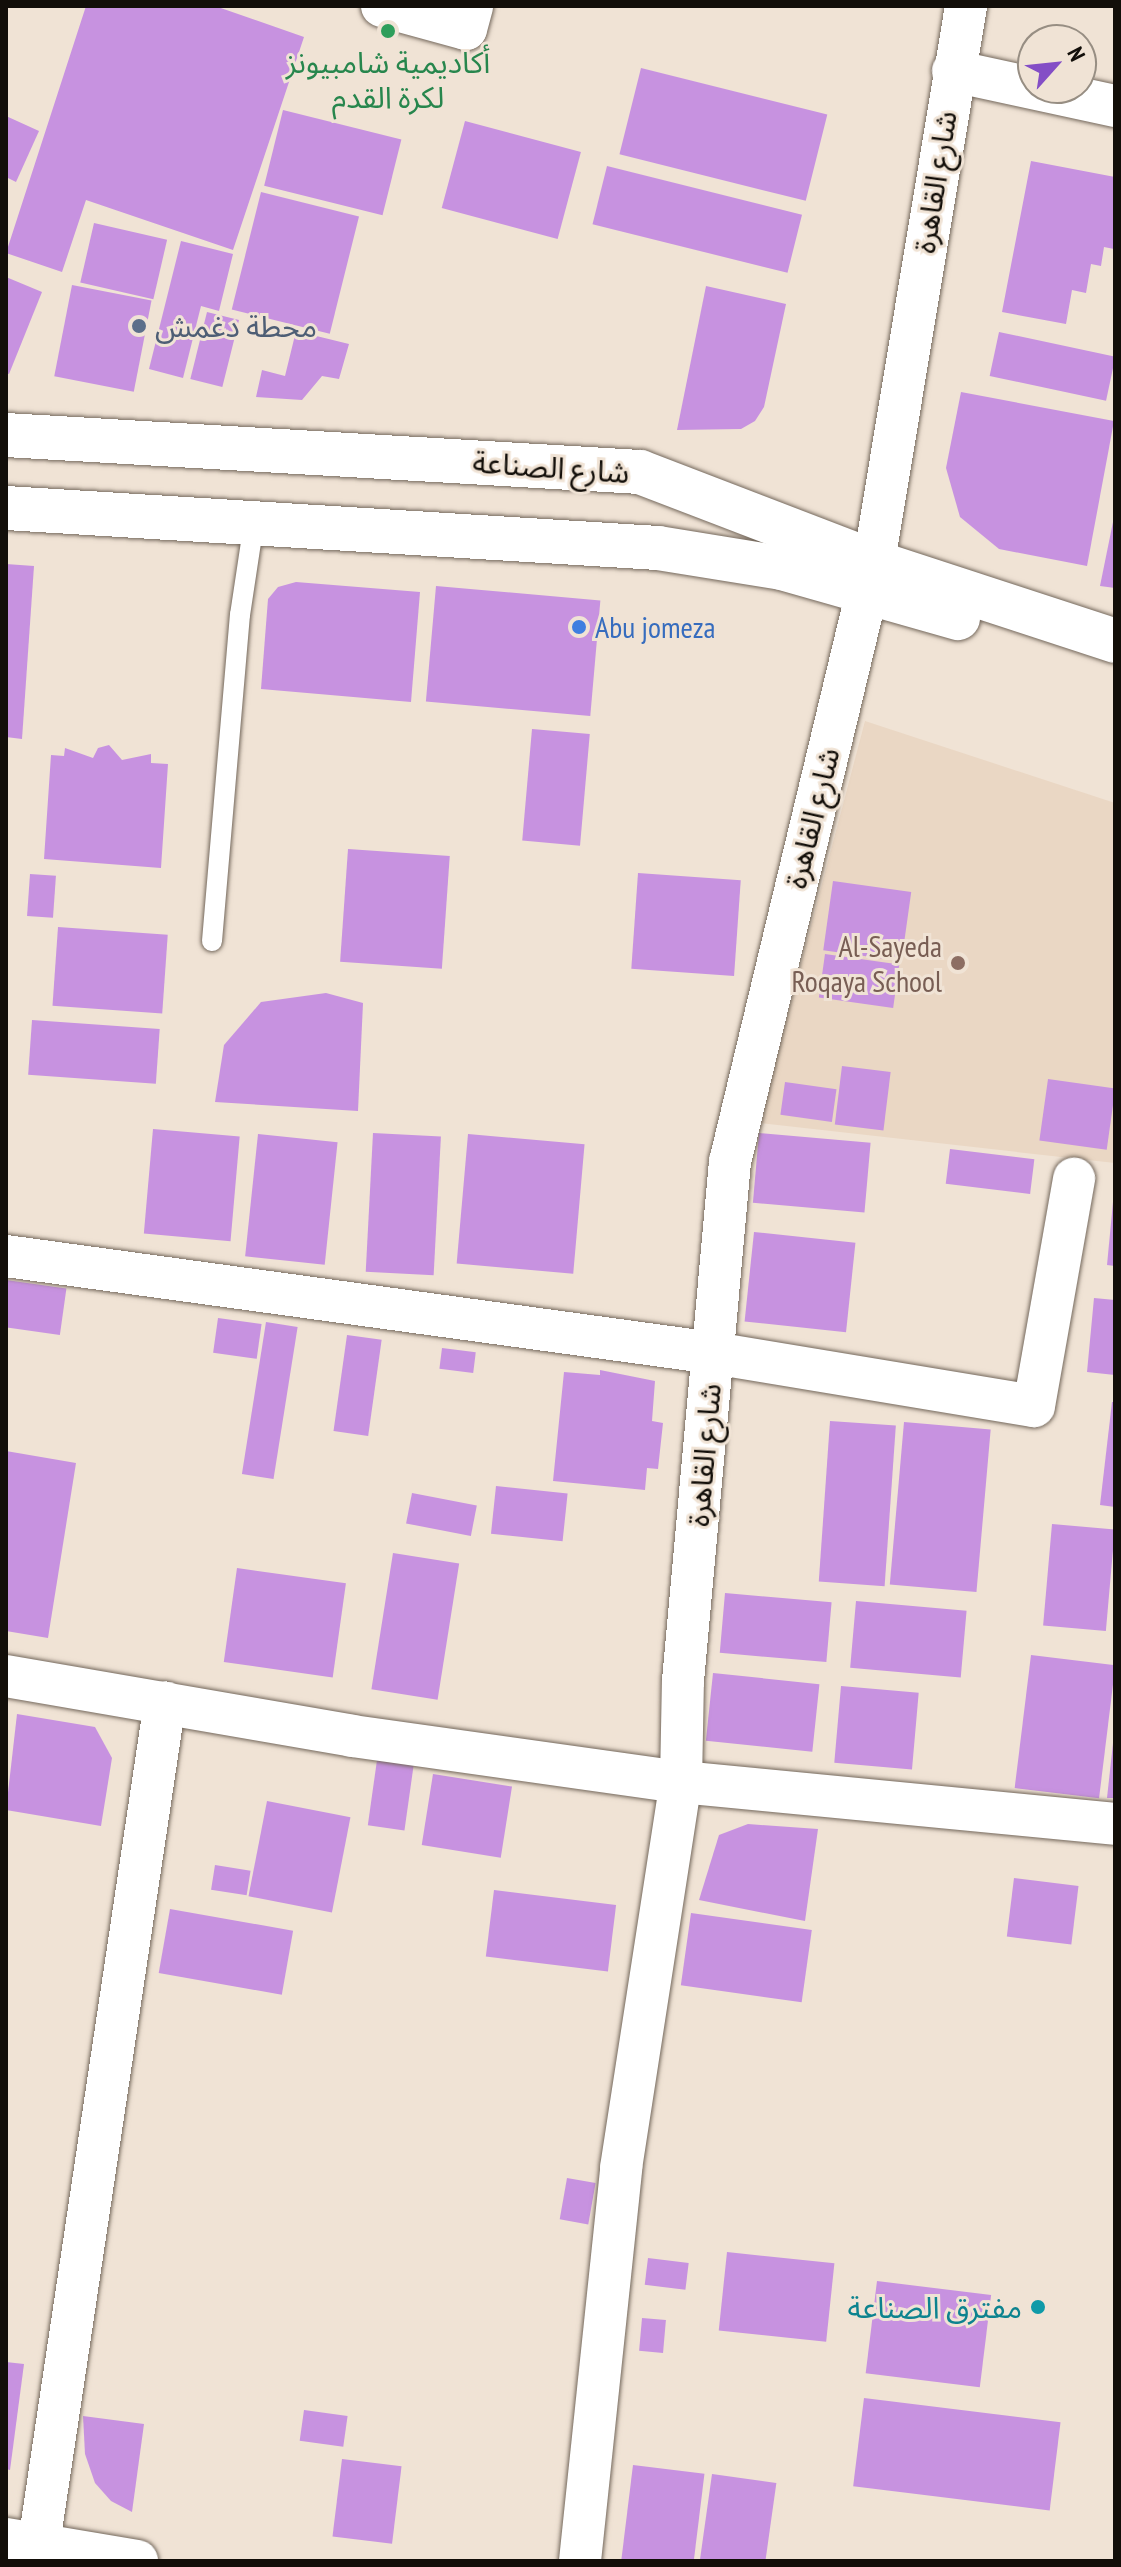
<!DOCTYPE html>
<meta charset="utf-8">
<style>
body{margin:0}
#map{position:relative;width:1121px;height:2567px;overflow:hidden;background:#f0e3d5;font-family:"PT Sans Narrow","Noto Sans Arabic",sans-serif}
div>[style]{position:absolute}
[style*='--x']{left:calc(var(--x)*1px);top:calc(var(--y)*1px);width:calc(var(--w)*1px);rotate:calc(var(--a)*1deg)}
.built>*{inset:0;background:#ead7c4}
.building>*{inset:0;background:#c792e0;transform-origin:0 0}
.roads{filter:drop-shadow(0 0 2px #74685c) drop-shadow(0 0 2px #74685c)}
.lane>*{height:20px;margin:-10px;padding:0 10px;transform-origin:10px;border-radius:10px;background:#fff}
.street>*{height:42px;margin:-21px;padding:0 21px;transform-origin:21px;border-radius:21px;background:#fff}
.secondary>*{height:44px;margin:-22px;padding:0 22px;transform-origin:22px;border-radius:22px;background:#fff}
.dots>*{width:22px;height:22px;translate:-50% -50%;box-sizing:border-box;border:4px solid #f0e3d5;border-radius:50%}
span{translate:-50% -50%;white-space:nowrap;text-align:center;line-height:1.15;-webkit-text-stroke:6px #f0e3d5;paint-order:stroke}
.leisure-label{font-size:30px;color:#27864d}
.street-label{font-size:30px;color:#120e09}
.service-label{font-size:30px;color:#4e5e75}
.left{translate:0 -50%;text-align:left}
.shop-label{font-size:30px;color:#366cbe}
.education-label{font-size:30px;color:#785e54}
.right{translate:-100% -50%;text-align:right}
.culture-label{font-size:30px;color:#0d838f}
.frame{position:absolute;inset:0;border:8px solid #120e09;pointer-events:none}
.north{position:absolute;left:1017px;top:24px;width:80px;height:80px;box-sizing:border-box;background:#f0e3d5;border:2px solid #978e83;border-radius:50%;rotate:63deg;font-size:22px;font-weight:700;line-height:32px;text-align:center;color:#120e09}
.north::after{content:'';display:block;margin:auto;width:28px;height:36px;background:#844ec6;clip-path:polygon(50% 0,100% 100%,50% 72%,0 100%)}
</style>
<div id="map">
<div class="built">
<i style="clip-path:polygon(865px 721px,1115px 803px,1115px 1163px,759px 1123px)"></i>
</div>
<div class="building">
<i style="clip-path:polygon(86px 6px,215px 6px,304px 37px,233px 250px,86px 200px,62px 272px,6px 253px)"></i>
<i style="left:641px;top:68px;width:192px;height:89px;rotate:14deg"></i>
<i style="left:283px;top:110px;width:122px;height:78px;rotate:14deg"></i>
<i style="clip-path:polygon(6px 116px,39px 131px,16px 182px,6px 177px)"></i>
<i style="left:465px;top:121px;width:120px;height:90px;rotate:15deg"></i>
<i style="clip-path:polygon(1031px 161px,1115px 177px,1114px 249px,1104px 247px,1101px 266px,1091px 264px,1086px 293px,1072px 290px,1066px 324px,1002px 312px)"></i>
<i style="left:607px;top:166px;width:201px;height:60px;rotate:14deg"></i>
<i style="left:261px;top:192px;width:101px;height:121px;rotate:14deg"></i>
<i style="left:94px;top:223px;width:75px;height:61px;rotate:13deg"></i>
<i style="clip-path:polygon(181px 241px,233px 254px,219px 311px,201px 306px,183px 378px,149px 369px)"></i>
<i style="clip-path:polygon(6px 277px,42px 292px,9px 374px,6px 373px)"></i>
<i style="left:72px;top:285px;width:81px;height:93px;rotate:11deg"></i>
<i style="clip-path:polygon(706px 286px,786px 304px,764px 407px,755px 421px,741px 429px,677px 430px)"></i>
<i style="left:207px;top:312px;width:33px;height:69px;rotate:14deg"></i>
<i style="clip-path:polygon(296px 331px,349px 344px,339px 379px,322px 376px,302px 400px,256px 397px,262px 370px,285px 376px)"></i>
<i style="left:999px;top:332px;width:119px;height:45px;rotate:12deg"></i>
<i style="clip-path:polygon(961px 392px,1114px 421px,1087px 566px,999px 549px,960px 517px,946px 468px)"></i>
<i style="clip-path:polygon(1114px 517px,1115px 517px,1115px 588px,1100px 586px)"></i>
<i style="clip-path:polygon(6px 564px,34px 566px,22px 739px,6px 737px)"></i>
<i style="clip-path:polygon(296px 582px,420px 592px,411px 702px,261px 689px,268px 599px,278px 587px)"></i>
<i style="left:436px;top:586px;width:165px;height:116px;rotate:5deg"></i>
<i style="left:532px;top:729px;width:58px;height:112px;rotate:5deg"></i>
<i style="clip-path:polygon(109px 745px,122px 760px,151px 754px,151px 763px,168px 764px,161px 868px,44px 859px,51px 755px,64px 756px,65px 748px,93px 758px,98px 748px)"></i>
<i style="left:348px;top:849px;width:102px;height:113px;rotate:4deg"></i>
<i style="left:638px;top:873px;width:103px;height:96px;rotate:4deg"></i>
<i style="left:30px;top:874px;width:26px;height:42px;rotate:4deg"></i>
<i style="left:833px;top:881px;width:79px;height:70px;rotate:8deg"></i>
<i style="left:58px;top:927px;width:110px;height:79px;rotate:4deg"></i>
<i style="left:825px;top:954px;width:75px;height:44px;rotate:8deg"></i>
<i style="clip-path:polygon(326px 993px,363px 1003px,358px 1111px,215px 1102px,224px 1045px,261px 1002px)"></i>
<i style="left:32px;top:1020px;width:128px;height:55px;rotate:4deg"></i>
<i style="left:842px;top:1066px;width:49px;height:59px;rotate:7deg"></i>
<i style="left:1048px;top:1079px;width:68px;height:62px;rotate:8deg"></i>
<i style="left:785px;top:1082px;width:52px;height:33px;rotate:8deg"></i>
<i style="left:153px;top:1129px;width:87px;height:105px;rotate:5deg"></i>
<i style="left:373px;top:1133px;width:68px;height:139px;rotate:3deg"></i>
<i style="left:759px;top:1133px;width:112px;height:70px;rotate:5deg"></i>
<i style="left:258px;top:1134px;width:80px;height:123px;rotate:6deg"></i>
<i style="left:468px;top:1134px;width:117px;height:130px;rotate:5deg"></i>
<i style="left:950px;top:1149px;width:85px;height:35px;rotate:7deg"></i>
<i style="clip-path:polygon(1113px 1202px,1115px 1203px,1115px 1266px,1107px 1265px)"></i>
<i style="left:754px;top:1232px;width:102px;height:90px;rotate:6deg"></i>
<i style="left:6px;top:1280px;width:61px;height:47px;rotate:8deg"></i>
<i style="clip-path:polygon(1094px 1298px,1115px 1300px,1115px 1375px,1087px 1372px)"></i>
<i style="left:218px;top:1318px;width:44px;height:35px;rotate:8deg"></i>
<i style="left:266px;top:1322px;width:32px;height:154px;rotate:9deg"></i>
<i style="left:347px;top:1335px;width:35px;height:97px;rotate:8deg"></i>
<i style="left:442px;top:1348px;width:34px;height:21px;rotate:7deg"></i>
<i style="clip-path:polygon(600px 1370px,655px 1381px,652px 1421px,663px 1423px,658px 1469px,647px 1468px,645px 1490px,553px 1481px,564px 1372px,600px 1375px)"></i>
<i style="clip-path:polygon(1112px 1402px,1115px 1402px,1115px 1507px,1100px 1505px)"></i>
<i style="left:830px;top:1421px;width:66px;height:161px;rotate:4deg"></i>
<i style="left:904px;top:1422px;width:87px;height:163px;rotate:5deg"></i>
<i style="clip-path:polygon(6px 1451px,76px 1463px,48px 1638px,6px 1631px)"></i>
<i style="left:496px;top:1486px;width:72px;height:48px;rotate:6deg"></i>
<i style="left:412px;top:1493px;width:66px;height:31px;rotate:11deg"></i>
<i style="left:1052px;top:1524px;width:63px;height:102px;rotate:5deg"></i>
<i style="left:393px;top:1553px;width:67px;height:138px;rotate:9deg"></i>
<i style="left:237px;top:1568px;width:110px;height:95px;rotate:8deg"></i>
<i style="left:725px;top:1593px;width:107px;height:60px;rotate:5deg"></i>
<i style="left:856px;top:1601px;width:111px;height:67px;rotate:5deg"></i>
<i style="left:1031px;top:1655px;width:85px;height:134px;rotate:7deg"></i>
<i style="left:713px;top:1673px;width:107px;height:68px;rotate:6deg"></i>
<i style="left:841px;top:1686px;width:78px;height:77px;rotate:5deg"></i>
<i style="clip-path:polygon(17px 1714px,95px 1727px,112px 1758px,101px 1826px,6px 1810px)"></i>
<i style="clip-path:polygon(1113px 1743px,1115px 1743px,1115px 1798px,1107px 1798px)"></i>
<i style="left:377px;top:1760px;width:37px;height:66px;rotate:8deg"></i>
<i style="left:433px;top:1774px;width:80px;height:72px;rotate:9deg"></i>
<i style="left:267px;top:1801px;width:85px;height:97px;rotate:11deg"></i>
<i style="clip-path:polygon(748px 1824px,818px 1829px,805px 1921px,699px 1900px,719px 1835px)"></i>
<i style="left:215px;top:1865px;width:36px;height:25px;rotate:9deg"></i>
<i style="left:1014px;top:1878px;width:65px;height:59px;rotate:7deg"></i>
<i style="left:494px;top:1890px;width:123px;height:67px;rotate:7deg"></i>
<i style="left:170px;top:1909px;width:125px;height:65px;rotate:10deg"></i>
<i style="left:691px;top:1913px;width:122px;height:73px;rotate:8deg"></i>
<i style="left:567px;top:2178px;width:29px;height:42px;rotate:10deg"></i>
<i style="left:727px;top:2252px;width:108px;height:79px;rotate:6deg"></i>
<i style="left:648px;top:2258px;width:41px;height:27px;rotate:7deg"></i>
<i style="left:877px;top:2281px;width:115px;height:93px;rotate:7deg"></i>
<i style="left:642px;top:2318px;width:24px;height:33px;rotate:5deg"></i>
<i style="clip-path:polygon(6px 2362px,24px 2364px,10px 2470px,6px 2469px)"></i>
<i style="left:864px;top:2398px;width:198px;height:89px;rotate:7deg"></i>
<i style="left:304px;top:2410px;width:44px;height:31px;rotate:8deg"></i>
<i style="clip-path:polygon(83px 2416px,144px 2424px,132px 2512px,111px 2501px,95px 2483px,85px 2454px)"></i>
<i style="left:342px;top:2459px;width:60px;height:78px;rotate:7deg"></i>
<i style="left:633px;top:2465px;width:72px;height:97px;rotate:7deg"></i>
<i style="left:712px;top:2474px;width:65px;height:88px;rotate:8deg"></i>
</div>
<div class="roads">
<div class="lane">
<i style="--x:212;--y:941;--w:327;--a:-85.1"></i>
<i style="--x:240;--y:615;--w:94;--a:-81.4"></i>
</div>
<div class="street">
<i style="--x:382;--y:6;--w:87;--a:15.3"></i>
<i style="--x:466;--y:29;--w:24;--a:-75"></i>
<i style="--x:953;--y:71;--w:166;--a:12.2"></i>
<i style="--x:6;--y:1256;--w:714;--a:7.81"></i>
<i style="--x:713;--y:1353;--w:325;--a:9.4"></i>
<i style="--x:1034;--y:1406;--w:231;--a:-80"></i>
<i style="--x:6;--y:1676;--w:351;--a:9.8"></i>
<i style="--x:352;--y:1736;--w:332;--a:8"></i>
<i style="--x:681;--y:1782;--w:436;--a:5.5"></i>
<i style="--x:6;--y:2539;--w:133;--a:9.5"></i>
<i style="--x:39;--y:2543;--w:850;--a:-81.48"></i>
<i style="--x:580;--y:2561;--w:395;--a:-84"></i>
<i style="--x:621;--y:2168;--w:391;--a:-81.2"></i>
<i style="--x:681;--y:1782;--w:101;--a:-88.9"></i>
<i style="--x:683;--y:1681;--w:521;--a:-84.83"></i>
<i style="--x:730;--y:1162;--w:617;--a:-76.5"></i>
<i style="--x:874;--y:562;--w:564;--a:-80.6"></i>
</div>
<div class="secondary">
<i style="--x:6;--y:435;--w:635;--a:3.34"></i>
<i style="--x:640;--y:472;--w:251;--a:21"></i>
<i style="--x:874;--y:562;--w:254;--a:18.1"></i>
<i style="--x:6;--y:508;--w:653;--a:3.51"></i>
<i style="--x:658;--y:548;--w:126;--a:9.2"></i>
<i style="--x:782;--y:568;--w:183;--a:15.9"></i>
</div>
</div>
<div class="dots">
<i style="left:388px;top:31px;background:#2e9e5b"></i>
<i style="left:139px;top:326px;background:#5c6f8a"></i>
<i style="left:579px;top:627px;background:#3f7fe0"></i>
<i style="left:958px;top:963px;background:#8d6e63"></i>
<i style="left:1038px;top:2307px;background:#0f9aa8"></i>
</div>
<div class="leisure-label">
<span style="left:388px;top:79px">أكاديمية شامبيونز<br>لكرة القدم</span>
</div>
<div class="street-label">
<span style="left:935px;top:182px;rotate:-81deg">شارع القاهرة</span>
<span style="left:551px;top:467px;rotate:4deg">شارع الصناعة</span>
<span style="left:812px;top:818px;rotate:-76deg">شارع القاهرة</span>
<span style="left:704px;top:1455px;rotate:-85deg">شارع القاهرة</span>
</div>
<div class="service-label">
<span class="left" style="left:155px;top:326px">محطة دغمش</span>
</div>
<div class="shop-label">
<span class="left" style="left:595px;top:627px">Abu jomeza</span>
</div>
<div class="education-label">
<span class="right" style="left:942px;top:963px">Al-Sayeda<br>Roqaya School</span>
</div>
<div class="culture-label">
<span class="right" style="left:1022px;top:2307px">مفترق الصناعة</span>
</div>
<div class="frame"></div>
<div class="north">N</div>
</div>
